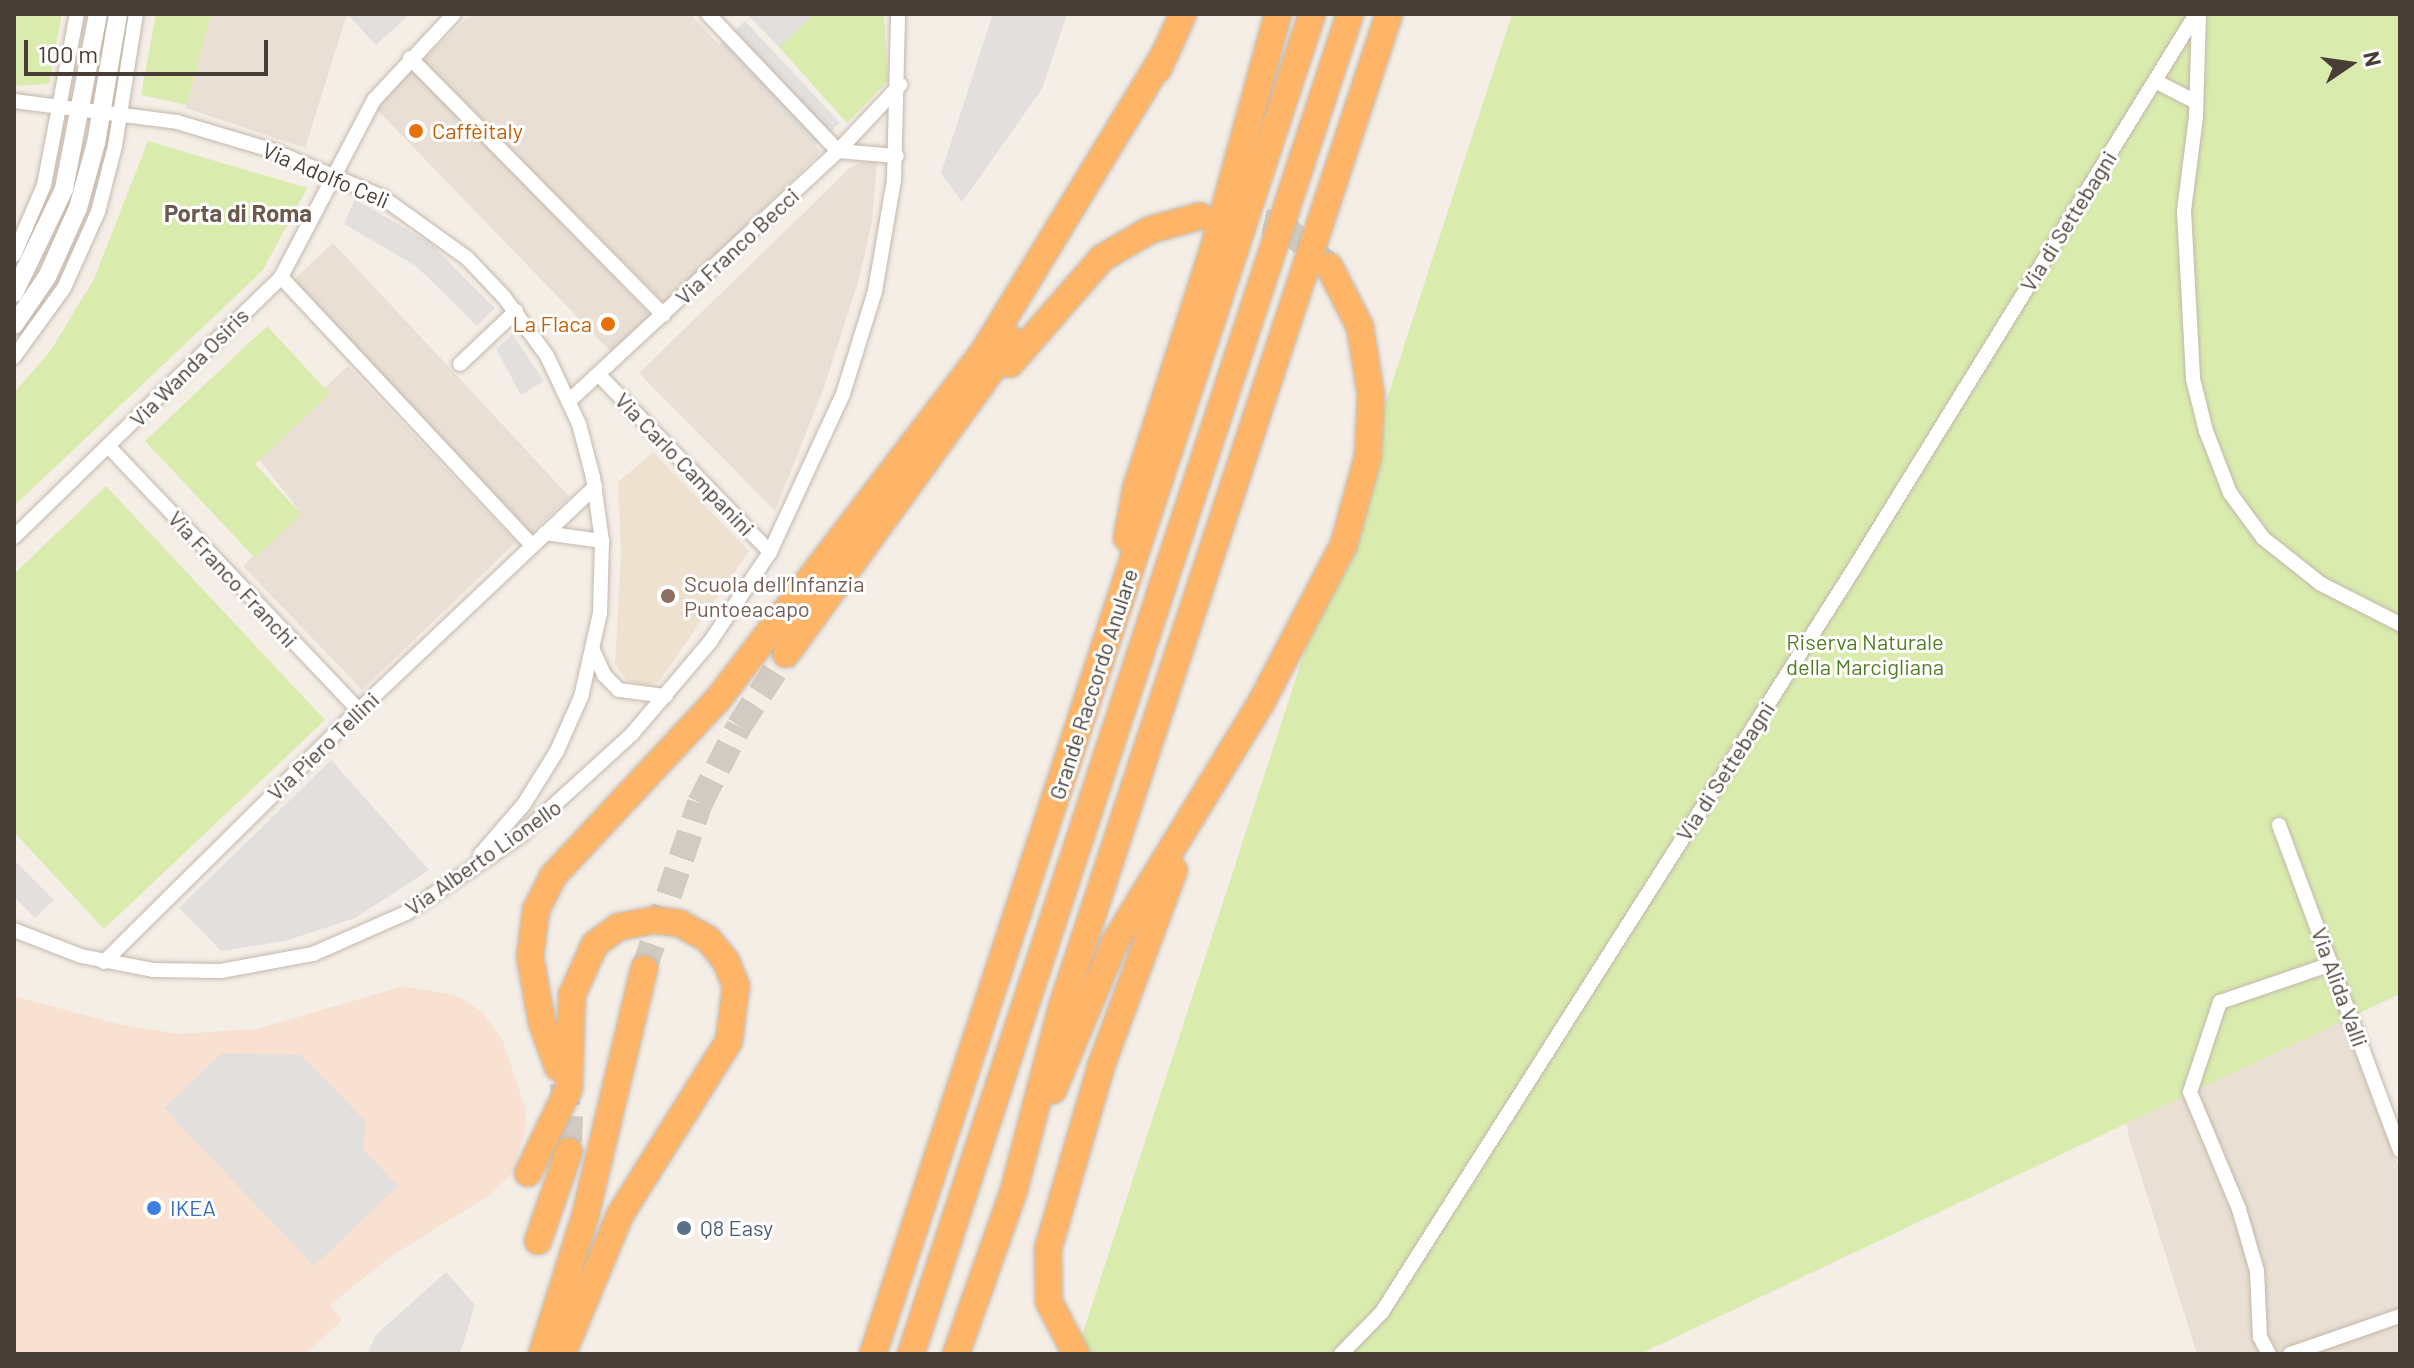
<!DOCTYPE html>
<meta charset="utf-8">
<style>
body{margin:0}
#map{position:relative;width:2414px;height:1368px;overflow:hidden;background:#f4eee7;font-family:Barlow,sans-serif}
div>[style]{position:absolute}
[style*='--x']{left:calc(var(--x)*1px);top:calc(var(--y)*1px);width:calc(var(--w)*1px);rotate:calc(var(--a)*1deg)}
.residential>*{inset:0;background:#e9dfd4;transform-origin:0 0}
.commercial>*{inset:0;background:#f8e1d0}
.education>*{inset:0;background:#efe1d0}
.green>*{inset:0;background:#d9ecad}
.parking>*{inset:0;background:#e2dfdc;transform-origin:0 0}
.motorway-tunnel>*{height:26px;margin-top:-13px;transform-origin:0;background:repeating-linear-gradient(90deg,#d2cbc3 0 26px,transparent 0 39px)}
.roads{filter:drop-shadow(0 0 2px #c4b7ab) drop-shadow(0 0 2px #c4b7ab)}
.minor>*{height:14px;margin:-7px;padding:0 7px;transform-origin:7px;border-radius:7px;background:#fff}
.tertiary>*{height:18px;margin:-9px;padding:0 9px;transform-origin:9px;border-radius:9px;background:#fff}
.motorway>*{height:26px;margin:-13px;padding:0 13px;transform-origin:13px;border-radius:13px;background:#ffb567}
.dots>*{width:22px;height:22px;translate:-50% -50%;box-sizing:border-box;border:4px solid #fff;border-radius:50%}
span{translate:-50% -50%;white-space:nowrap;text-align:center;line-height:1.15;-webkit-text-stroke:6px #fff;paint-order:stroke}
.food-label{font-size:22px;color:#c56008}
.left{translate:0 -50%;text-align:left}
.right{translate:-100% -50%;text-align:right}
.street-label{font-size:22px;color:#483e35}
.education-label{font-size:22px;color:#785e54}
.park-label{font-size:22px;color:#547e24}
.shop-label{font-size:22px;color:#366cbe}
.service-label{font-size:22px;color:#4e5e75}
.neighbourhood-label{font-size:24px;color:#6c5a4c;font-weight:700}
.frame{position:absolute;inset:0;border:16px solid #483e35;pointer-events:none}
.north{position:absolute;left:2310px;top:24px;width:80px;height:80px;-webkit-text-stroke:6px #fff;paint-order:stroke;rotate:77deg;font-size:22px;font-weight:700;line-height:32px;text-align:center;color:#483e35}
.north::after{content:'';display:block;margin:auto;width:28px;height:36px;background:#483e35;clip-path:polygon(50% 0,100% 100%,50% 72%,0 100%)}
.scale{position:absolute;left:24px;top:40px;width:244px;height:36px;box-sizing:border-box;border:4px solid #483e35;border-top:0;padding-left:10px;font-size:24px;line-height:28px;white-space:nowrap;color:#483e35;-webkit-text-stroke:6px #fff;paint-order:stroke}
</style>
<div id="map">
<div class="residential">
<i style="clip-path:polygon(216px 14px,347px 14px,305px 148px,186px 108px,209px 21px)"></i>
<i style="clip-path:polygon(471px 14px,690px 14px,821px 152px,665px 304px,423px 60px)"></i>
<i style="left:411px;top:67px;width:346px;height:54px;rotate:46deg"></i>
<i style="clip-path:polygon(864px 162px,877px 162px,872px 222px,859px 279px,823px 390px,775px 511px,639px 373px,851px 167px)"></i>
<i style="left:333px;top:243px;width:347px;height:54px;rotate:47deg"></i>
<i style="clip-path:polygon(348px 366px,516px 542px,362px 690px,243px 566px,298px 509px,255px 454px)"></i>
<i style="clip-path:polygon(2264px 814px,2400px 1171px,2400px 1354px,2197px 1354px,2130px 1141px,2081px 906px)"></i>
</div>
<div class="commercial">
<i style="clip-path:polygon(404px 986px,458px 996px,482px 1012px,502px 1038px,526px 1110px,525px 1133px,511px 1174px,490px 1195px,393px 1255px,330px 1305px,342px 1320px,306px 1354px,14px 1354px,14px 996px,118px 1024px,179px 1034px,257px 1029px)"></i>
</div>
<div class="education">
<i style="clip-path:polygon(653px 452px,749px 551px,659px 682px,645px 685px,628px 682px,615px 664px,621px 554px,618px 482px)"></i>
</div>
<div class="green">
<i style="clip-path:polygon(14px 14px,62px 14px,49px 84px,14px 86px)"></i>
<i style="clip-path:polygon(156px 14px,216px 14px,209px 21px,187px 105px,141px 95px)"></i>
<i style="clip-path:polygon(814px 14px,884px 14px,888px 81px,847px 123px,779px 47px)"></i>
<i style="clip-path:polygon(1512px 14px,2400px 14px,2400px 994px,1640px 1354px,1076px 1354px)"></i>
<i style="clip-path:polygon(148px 141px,307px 188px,263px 270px,14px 506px,14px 393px,51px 350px,94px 279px)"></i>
<i style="clip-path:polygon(267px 326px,330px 394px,255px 464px,301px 514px,255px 558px,145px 441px)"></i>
<i style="clip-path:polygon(106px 486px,325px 720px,104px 929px,14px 832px,14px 574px)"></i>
</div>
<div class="parking">
<i style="clip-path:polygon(347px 14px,410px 14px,376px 45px)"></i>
<i style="clip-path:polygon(747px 14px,814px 14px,779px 47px)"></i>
<i style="clip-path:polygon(993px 14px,1067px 14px,1042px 89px,962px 202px,941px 173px)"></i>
<i style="left:745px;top:21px;width:139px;height:35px;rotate:47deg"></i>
<i style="clip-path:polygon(355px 199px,430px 243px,495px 308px,477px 326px,416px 266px,344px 224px)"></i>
<i style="clip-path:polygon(512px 334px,544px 381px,521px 395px,496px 349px)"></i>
<i style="clip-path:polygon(331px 760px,429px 870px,355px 918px,285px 941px,221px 951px,179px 908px)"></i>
<i style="clip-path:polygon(14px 860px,54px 900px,35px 918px,14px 897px)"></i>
<i style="clip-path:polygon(222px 1053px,301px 1055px,366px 1122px,363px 1150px,398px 1186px,314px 1266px,164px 1108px)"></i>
<i style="clip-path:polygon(446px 1272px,475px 1305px,460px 1354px,367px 1354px,376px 1335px)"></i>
</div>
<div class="motorway-tunnel">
<i style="--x:1226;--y:213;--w:58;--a:12.8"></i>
<i style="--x:1283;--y:226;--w:57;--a:40.7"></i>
<i style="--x:644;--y:969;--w:175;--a:-71.4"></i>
<i style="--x:700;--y:803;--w:86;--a:-63.1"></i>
<i style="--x:739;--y:726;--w:86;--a:-56.9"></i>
<i style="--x:562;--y:1082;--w:35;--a:77"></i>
<i style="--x:570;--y:1116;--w:35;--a:92"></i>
</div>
<div class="roads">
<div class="minor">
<i style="--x:708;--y:14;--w:189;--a:46.5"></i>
<i style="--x:2199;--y:14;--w:103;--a:91.7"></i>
<i style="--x:2196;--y:117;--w:95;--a:97.3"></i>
<i style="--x:2184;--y:211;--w:168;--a:86.9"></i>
<i style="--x:2193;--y:379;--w:54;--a:76"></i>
<i style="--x:2206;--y:431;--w:66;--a:68.8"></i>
<i style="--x:2230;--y:493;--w:56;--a:53.7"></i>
<i style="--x:2263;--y:538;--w:74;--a:38.4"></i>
<i style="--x:2321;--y:584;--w:89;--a:26.9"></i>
<i style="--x:410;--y:58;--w:361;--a:45.4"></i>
<i style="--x:2155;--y:81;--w:46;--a:27.1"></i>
<i style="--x:14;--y:101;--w:164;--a:7.3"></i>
<i style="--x:177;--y:122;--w:98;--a:16.6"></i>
<i style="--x:271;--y:150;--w:121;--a:22.9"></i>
<i style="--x:382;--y:197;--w:105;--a:35.7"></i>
<i style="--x:467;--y:258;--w:54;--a:46.5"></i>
<i style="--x:504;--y:297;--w:73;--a:53.9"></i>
<i style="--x:547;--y:356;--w:75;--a:64.8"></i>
<i style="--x:579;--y:424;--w:55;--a:75.2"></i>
<i style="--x:593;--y:477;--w:65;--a:82"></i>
<i style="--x:602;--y:541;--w:72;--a:91.6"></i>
<i style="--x:600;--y:613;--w:86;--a:102.7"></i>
<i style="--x:581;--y:697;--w:59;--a:114"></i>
<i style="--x:557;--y:751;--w:62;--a:121.9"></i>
<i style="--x:524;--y:804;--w:67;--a:130.8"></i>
<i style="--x:838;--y:151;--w:59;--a:4.8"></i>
<i style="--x:14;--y:255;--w:76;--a:-66.8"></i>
<i style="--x:44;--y:185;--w:174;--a:-79.1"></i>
<i style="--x:281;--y:277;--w:367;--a:46.9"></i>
<i style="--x:14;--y:357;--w:85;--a:-54.1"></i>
<i style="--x:64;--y:288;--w:83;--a:-65.9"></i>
<i style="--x:98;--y:212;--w:68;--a:-75.6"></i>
<i style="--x:115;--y:146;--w:134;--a:-81"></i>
<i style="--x:460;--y:364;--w:77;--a:-43.4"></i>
<i style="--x:600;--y:376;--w:245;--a:46"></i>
<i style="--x:569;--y:401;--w:367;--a:-42.9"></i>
<i style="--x:838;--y:151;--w:91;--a:-46.8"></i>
<i style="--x:109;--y:447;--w:363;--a:46.5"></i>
<i style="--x:545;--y:533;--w:58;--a:8"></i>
<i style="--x:14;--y:537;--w:373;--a:-44.2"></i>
<i style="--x:281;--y:277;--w:200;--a:-62.3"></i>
<i style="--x:374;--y:100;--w:117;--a:-47.1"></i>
<i style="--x:593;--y:650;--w:27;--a:66"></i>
<i style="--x:604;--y:675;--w:21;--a:45"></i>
<i style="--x:619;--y:690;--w:47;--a:7.3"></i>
<i style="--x:2279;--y:825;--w:347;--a:69.6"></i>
<i style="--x:14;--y:930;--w:72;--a:21.2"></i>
<i style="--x:81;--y:956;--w:73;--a:11"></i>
<i style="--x:153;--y:970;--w:68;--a:0.8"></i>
<i style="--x:221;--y:971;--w:94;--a:-10.5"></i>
<i style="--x:313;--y:954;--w:102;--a:-23.8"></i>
<i style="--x:406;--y:913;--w:138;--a:-34"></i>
<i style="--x:520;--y:836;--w:151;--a:-42.3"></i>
<i style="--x:632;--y:734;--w:121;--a:-49.7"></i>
<i style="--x:710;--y:642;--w:108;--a:-56.3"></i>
<i style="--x:770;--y:552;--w:174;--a:-65.2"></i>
<i style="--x:843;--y:394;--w:108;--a:-72.7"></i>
<i style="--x:875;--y:291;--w:113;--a:-80.3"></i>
<i style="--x:894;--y:180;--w:166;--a:-88.6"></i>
<i style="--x:104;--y:962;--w:359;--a:-44.7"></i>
<i style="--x:359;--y:710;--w:325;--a:-43.4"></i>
<i style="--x:1341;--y:1354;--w:59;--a:-45.7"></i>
<i style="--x:1382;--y:1312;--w:877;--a:-57.58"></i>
<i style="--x:1852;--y:572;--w:656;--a:-58.35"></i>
<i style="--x:2269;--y:1354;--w:19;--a:-118"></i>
<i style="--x:2260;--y:1337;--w:66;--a:-92.6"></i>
<i style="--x:2257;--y:1271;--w:65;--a:-106.2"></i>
<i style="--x:2239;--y:1209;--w:127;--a:-112.7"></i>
<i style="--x:2190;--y:1092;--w:95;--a:-71.6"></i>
<i style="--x:2220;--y:1002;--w:117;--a:-18.9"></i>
<i style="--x:2290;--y:1354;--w:116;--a:-19.1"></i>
</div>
<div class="tertiary">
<i style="--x:14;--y:293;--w:115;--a:-64.3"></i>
<i style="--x:64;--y:189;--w:178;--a:-79"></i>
<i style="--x:14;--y:325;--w:58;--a:-55.5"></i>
<i style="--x:47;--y:277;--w:76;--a:-65.8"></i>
<i style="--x:78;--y:208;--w:67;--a:-74.5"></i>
<i style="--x:96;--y:143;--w:131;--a:-80.3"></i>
</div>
<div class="motorway">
<i style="--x:1158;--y:69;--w:60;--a:-65.6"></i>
<i style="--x:1010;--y:364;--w:140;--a:-49"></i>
<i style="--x:1102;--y:258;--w:56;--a:-30.3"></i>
<i style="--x:1150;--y:230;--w:52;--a:-15.6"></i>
<i style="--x:1127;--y:538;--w:50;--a:-79.6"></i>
<i style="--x:1136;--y:489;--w:257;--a:-72.1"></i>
<i style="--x:1215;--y:244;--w:238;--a:-74.7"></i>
<i style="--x:786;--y:654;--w:387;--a:-54.1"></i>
<i style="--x:558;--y:1067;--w:47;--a:-110"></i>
<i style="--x:542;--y:1023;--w:67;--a:-100.3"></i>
<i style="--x:530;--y:957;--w:47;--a:-82.7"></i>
<i style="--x:536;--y:910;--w:38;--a:-63"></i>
<i style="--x:553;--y:876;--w:243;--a:-47"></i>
<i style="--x:719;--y:698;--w:434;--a:-52.6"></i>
<i style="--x:983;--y:353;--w:349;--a:-58.7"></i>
<i style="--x:1053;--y:1090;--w:160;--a:-67.3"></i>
<i style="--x:1115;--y:942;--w:280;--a:-58.6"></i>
<i style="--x:1261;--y:703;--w:179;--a:-62.4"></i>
<i style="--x:1344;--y:544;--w:91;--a:-74.7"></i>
<i style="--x:1368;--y:456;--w:61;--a:-87.2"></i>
<i style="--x:1371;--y:395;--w:69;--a:-99.2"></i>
<i style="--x:1360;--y:327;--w:68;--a:-116.9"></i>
<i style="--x:528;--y:1173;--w:94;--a:-64.2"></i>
<i style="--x:569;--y:1088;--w:93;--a:-88.2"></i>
<i style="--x:572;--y:995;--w:56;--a:-65.7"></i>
<i style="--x:595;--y:944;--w:29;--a:-36"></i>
<i style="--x:618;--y:927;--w:37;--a:-11"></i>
<i style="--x:654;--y:920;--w:25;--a:7"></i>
<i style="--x:679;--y:923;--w:33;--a:29"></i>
<i style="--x:708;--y:939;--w:28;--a:51"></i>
<i style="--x:726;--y:961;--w:27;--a:68"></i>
<i style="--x:736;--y:986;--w:55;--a:97.3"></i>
<i style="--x:729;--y:1041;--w:205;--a:122.1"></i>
<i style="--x:620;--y:1215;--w:151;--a:112.6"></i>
<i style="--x:538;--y:1241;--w:95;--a:-71"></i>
<i style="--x:542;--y:1354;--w:144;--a:-72.6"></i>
<i style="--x:585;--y:1217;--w:255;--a:-76.6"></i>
<i style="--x:873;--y:1354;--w:1410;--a:-71.86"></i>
<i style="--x:911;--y:1354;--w:1410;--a:-71.86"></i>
<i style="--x:956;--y:1354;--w:174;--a:-70.5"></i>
<i style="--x:1014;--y:1190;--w:189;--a:-75.3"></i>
<i style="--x:1062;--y:1007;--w:1045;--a:-71.77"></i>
<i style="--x:1076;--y:1354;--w:59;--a:-117.4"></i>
<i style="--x:1049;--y:1302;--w:53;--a:-91.1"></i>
<i style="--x:1048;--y:1249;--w:191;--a:-73.8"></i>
<i style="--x:1101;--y:1066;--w:209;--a:-69.6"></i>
</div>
</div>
<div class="dots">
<i style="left:416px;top:131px;background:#e8710a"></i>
<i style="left:608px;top:324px;background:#e8710a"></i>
<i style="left:668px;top:596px;background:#8d6e63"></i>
<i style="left:154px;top:1208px;background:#3f7fe0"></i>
<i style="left:684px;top:1228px;background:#5c6f8a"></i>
</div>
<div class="food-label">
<span class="left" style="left:432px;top:131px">Caffèitaly</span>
<span class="right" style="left:592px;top:324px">La Flaca</span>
</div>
<div class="street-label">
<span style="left:326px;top:175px;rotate:23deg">Via Adolfo Celi</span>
<span style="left:2068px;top:221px;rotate:-58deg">Via di Settebagni</span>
<span style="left:737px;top:246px;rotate:-43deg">Via Franco Becci</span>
<span style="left:189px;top:367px;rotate:-45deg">Via Wanda Osiris</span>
<span style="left:685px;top:464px;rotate:46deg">Via Carlo Campanini</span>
<span style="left:233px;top:579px;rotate:47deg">Via Franco Franchi</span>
<span style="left:1093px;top:684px;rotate:-72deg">Grande Raccordo Anulare</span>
<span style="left:323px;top:746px;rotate:-44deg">Via Piero Tellini</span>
<span style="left:1725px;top:771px;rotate:-57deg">Via di Settebagni</span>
<span style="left:483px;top:857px;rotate:-35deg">Via Alberto Lionello</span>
<span style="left:2340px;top:987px;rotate:70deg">Via Alida Valli</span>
</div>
<div class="education-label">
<span class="left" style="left:684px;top:596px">Scuola dell’Infanzia<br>Puntoeacapo</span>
</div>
<div class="park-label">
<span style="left:1865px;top:654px">Riserva Naturale<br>della Marcigliana</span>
</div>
<div class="shop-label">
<span class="left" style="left:170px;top:1208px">IKEA</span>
</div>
<div class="service-label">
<span class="left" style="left:700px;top:1228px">Q8 Easy</span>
</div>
<div class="neighbourhood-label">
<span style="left:238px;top:213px">Porta di Roma</span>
</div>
<div class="frame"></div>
<div class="north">N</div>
<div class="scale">100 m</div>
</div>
